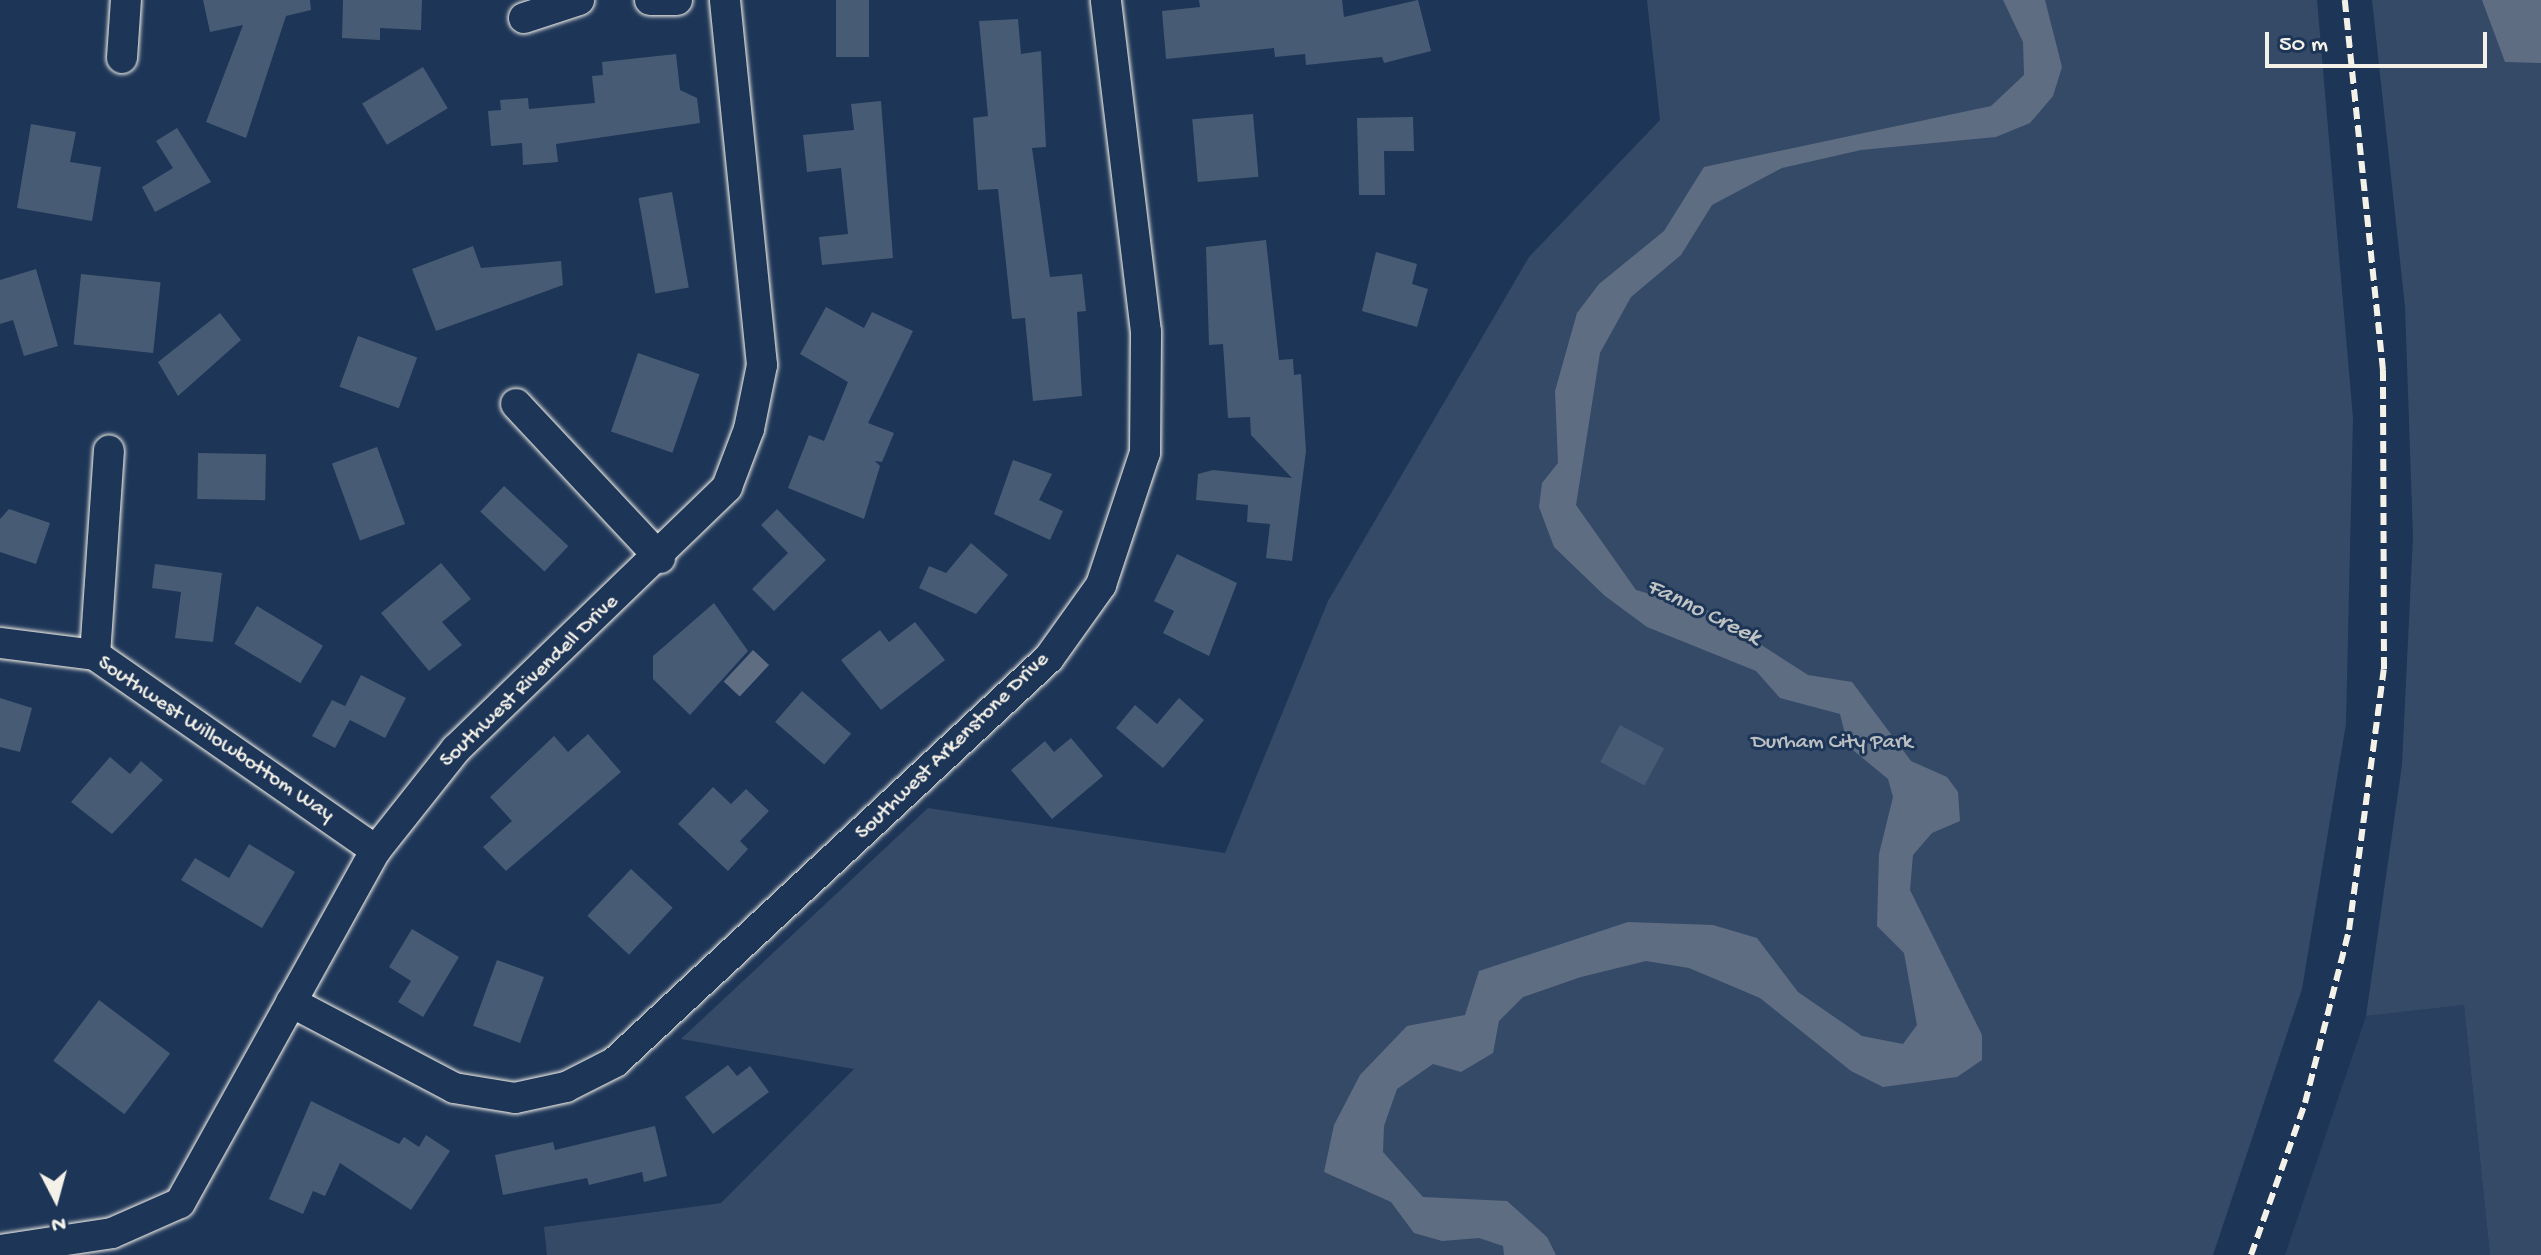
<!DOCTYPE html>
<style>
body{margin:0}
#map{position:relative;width:2541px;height:1255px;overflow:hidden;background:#1d3557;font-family:"Gochi Hand",sans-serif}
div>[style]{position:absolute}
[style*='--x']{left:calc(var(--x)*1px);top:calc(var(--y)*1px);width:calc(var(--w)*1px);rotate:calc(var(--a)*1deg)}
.built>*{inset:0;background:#2a4060}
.green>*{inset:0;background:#354a67}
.water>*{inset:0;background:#5e6d82;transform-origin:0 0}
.building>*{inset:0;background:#485b74;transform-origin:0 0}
.roads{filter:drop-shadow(0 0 2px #f4f1e8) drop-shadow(0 0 2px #f4f1e8)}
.street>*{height:30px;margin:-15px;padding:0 15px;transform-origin:15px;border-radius:15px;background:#1d3557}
.rail>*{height:6px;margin-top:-3px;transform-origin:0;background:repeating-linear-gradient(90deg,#f4f1e8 0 12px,transparent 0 18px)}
span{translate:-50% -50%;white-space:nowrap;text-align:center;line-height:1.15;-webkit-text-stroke:6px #1d3557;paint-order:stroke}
.street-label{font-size:22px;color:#f4f1e8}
.park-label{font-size:22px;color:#bbbfc1}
.water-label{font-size:24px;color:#c0c3c4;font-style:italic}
.north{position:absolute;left:16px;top:1159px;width:80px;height:80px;-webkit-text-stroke:6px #1d3557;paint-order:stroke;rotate:174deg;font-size:22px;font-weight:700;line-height:32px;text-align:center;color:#f4f1e8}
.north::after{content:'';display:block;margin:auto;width:28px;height:36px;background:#f4f1e8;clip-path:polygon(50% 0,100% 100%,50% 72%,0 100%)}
.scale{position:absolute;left:2265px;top:32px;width:222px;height:36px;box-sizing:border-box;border:4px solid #f4f1e8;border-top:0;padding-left:10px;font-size:24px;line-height:28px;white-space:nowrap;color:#f4f1e8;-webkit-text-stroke:6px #1d3557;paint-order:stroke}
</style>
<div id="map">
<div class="built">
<i style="clip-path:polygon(2464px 1005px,2490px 1255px,2285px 1255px,2366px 1016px)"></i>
</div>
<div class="green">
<i style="clip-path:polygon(1647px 0,2317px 0,2353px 418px,2346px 724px,2302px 989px,2213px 1255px,547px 1255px,544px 1227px,721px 1203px,854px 1069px,681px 1039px,928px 808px,1225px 853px,1328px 601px,1529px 257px,1660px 120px)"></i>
<i style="clip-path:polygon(2372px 0,2541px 0,2541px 1255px,2490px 1255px,2464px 1005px,2366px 1016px,2402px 765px,2413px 536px,2405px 307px)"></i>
</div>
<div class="water">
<i style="clip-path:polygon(2003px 0,2045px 0,2062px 67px,2053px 96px,2030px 123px,1996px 137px,1861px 150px,1782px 168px,1712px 205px,1681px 255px,1631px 297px,1600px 353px,1576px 505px,1636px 590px,1707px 610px,1808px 675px,1852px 682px,1911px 761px,1947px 777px,1958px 792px,1960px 821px,1932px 833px,1913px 855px,1910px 890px,1982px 1035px,1982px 1060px,1957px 1077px,1883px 1087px,1851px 1071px,1760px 998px,1689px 968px,1646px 961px,1581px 977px,1523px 997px,1499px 1021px,1493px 1053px,1461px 1072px,1433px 1064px,1397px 1089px,1384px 1126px,1383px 1152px,1423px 1197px,1507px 1201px,1547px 1237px,1556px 1255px,1504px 1255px,1503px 1246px,1479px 1238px,1442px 1241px,1414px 1233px,1391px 1202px,1324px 1172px,1334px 1125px,1360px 1075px,1407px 1026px,1465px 1015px,1479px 971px,1628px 922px,1713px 925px,1757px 938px,1798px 992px,1862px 1036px,1903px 1044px,1917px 1025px,1904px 953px,1877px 926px,1879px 854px,1893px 797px,1888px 779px,1848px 746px,1840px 714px,1780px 698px,1756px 671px,1647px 627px,1605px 596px,1554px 547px,1539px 507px,1542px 483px,1558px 463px,1555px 391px,1577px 313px,1599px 284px,1664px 231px,1704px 167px,1991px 106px,2024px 75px,2023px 42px)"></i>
<i style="clip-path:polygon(2482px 0,2541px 0,2541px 63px,2505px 62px)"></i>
<i style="left:753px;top:650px;width:22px;height:43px;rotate:43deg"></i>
</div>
<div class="building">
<i style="clip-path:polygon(203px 0,310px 0,311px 10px,286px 16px,246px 138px,206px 122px,243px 25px,210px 32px)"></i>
<i style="clip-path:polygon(343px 0,422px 0,421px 30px,380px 28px,380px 40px,342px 38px)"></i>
<i style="left:836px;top:0;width:33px;height:57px"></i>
<i style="clip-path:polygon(1199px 0,1342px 0,1344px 17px,1418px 0,1431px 51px,1384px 63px,1382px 57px,1306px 65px,1305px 54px,1275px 57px,1274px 48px,1166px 59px,1162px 11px,1200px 7px)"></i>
<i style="clip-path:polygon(1018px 19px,1021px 54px,1041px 51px,1046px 147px,1032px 148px,1050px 277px,1082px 274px,1086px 311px,1077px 312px,1082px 396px,1033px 401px,1025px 318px,1012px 319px,998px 189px,978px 190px,973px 118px,988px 116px,979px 21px)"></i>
<i style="clip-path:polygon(676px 54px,680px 90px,697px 98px,700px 123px,556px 144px,558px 162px,523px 165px,522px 143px,491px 146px,488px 111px,501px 110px,500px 100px,528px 98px,529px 109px,595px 103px,592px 76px,603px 75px,602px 62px)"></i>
<i style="left:423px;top:67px;width:48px;height:71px;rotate:59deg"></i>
<i style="clip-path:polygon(881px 101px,893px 258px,822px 265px,819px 237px,848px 234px,841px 168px,807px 172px,803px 135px,854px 130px,851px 104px)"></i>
<i style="left:1253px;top:114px;width:63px;height:61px;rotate:85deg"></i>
<i style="clip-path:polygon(1413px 117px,1414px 151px,1384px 151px,1385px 195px,1359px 195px,1357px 118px)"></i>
<i style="clip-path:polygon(31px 124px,76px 132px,70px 162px,101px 167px,92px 221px,17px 208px)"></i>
<i style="clip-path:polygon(177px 128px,211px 182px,155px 212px,142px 187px,173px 168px,156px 141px)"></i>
<i style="left:672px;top:192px;width:97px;height:34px;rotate:80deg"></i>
<i style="clip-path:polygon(1266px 240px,1279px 360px,1293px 359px,1294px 375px,1301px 374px,1306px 451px,1292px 561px,1266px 558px,1270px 524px,1247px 522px,1248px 505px,1196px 500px,1198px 474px,1213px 470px,1292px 478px,1251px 435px,1250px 417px,1228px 418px,1223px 344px,1209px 345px,1206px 247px)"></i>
<i style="clip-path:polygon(473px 246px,481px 268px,561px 261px,563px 285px,436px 331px,412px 269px)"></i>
<i style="clip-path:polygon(1376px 252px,1417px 264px,1412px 284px,1428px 289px,1417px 327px,1362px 311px)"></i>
<i style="clip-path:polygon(36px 269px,58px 346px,24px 356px,13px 320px,0 324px,0 280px)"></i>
<i style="left:81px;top:274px;width:80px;height:71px;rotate:6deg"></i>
<i style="clip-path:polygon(826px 307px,864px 328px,872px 312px,913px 331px,868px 423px,894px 433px,882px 462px,875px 461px,880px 466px,864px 519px,788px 488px,809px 435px,824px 441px,848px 382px,800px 354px)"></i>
<i style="clip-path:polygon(220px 313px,241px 340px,178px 396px,158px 362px)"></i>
<i style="left:358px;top:336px;width:63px;height:54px;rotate:20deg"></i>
<i style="left:638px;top:353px;width:65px;height:83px;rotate:19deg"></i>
<i style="left:377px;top:447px;width:82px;height:48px;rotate:70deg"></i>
<i style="left:198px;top:453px;width:68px;height:46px;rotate:1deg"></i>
<i style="clip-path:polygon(1013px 460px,1052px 474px,1039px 500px,1063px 511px,1050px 540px,994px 514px)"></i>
<i style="left:504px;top:486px;width:88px;height:35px;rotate:43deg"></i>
<i style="clip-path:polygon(9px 509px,50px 523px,36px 564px,0 552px,0 519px)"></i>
<i style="clip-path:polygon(777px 509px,826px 560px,774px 611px,752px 589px,788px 553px,761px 525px)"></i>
<i style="clip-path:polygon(971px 543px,1008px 575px,976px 614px,919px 588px,929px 566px,946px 573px)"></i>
<i style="clip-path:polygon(1177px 554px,1237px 583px,1209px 656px,1163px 633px,1174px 611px,1154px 601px)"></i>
<i style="clip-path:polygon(441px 563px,471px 599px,442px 622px,462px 645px,429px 671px,381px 613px)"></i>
<i style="clip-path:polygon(155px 564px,222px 573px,213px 642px,175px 638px,181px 592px,152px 588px)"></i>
<i style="clip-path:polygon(714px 603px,748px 651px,690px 715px,653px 679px,653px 656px)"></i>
<i style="left:257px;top:606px;width:77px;height:44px;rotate:31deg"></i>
<i style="clip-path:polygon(915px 622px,945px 660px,881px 710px,841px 660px,880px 630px,889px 642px)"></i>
<i style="clip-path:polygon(361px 675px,406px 698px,385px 738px,350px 720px,335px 748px,312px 736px,332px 700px,345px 706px)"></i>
<i style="left:802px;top:691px;width:65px;height:41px;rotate:41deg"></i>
<i style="clip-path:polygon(0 698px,32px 708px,20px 752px,0 747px)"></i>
<i style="clip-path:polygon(1179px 698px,1204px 720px,1163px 768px,1116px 728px,1135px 705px,1157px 724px)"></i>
<i style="left:1620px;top:725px;width:50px;height:42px;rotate:28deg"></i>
<i style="clip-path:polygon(588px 734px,621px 772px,506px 871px,483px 847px,512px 821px,490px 797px,554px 736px,568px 752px)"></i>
<i style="clip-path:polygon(1071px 738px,1103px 776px,1052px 819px,1011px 770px,1045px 741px,1054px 752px)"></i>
<i style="clip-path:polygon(110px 757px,130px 774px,141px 761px,163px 780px,112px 834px,71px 802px)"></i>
<i style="clip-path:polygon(713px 787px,731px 804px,746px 789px,769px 811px,740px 841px,748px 849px,728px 871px,678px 824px)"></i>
<i style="clip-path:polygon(249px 844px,295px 872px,262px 928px,181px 880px,195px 858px,229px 878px)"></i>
<i style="left:631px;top:869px;width:57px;height:64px;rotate:43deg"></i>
<i style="clip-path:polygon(412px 929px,459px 957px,423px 1017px,398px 1002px,411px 981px,389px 967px)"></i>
<i style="left:497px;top:960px;width:50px;height:70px;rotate:20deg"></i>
<i style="left:99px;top:1000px;width:89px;height:76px;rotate:37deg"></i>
<i style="clip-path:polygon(728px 1065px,737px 1076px,750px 1066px,769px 1092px,713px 1134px,685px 1097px)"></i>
<i style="clip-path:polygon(311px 1101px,399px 1144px,404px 1137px,419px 1147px,426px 1135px,450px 1151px,411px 1210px,340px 1163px,325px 1196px,313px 1191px,303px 1214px,269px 1199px)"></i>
<i style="clip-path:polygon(655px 1126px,667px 1176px,644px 1182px,642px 1172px,589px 1185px,587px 1178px,503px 1195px,495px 1155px,553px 1142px,555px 1150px)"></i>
</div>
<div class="roads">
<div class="street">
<i style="--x:650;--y:0;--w:27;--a:0"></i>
<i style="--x:524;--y:18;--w:58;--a:-18.1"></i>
<i style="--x:122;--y:58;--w:58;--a:-86.1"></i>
<i style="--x:516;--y:404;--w:211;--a:46.9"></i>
<i style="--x:0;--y:643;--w:96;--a:7.2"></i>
<i style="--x:95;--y:655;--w:342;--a:34.8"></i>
<i style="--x:95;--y:655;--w:205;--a:-86.1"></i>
<i style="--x:291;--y:1002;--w:184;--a:27.8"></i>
<i style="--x:454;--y:1088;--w:62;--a:9.3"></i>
<i style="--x:515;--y:1098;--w:52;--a:-12.2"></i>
<i style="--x:566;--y:1087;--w:55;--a:-27"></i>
<i style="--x:615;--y:1062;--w:593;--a:-42.95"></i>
<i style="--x:1049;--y:658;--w:90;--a:-54.5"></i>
<i style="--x:1101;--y:585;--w:139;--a:-71.6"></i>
<i style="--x:1145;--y:453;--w:121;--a:-89.5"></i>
<i style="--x:1146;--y:332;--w:334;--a:-96.9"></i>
<i style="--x:0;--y:1250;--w:113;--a:-8.6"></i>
<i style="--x:112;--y:1233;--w:74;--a:-23.8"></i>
<i style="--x:180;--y:1203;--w:404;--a:-61"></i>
<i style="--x:376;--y:850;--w:129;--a:-51.6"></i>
<i style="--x:456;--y:749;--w:377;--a:-44"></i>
<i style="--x:727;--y:487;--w:62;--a:-69.2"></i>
<i style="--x:749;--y:429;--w:65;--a:-78.5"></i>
<i style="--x:762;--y:365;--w:367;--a:-95.8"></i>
</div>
</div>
<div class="rail">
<i style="--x:2251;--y:1255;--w:161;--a:-70.4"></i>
<i style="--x:2305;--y:1103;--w:179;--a:-75.7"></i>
<i style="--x:2349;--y:930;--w:263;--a:-82.4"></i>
<i style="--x:2384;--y:669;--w:299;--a:-90.2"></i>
<i style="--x:2383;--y:370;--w:372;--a:-95.9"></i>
</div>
<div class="street-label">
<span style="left:530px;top:682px;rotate:-44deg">Southwest Rivendell Drive</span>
<span style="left:215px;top:740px;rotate:34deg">Southwest Willowbottom Way</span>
<span style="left:953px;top:747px;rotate:-44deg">Southwest Arkenstone Drive</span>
</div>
<div class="park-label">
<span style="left:1832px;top:744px">Durham City Park</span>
</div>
<div class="water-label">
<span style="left:1703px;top:613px;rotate:26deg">Fanno Creek</span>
</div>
<div class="north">N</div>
<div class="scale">50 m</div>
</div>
